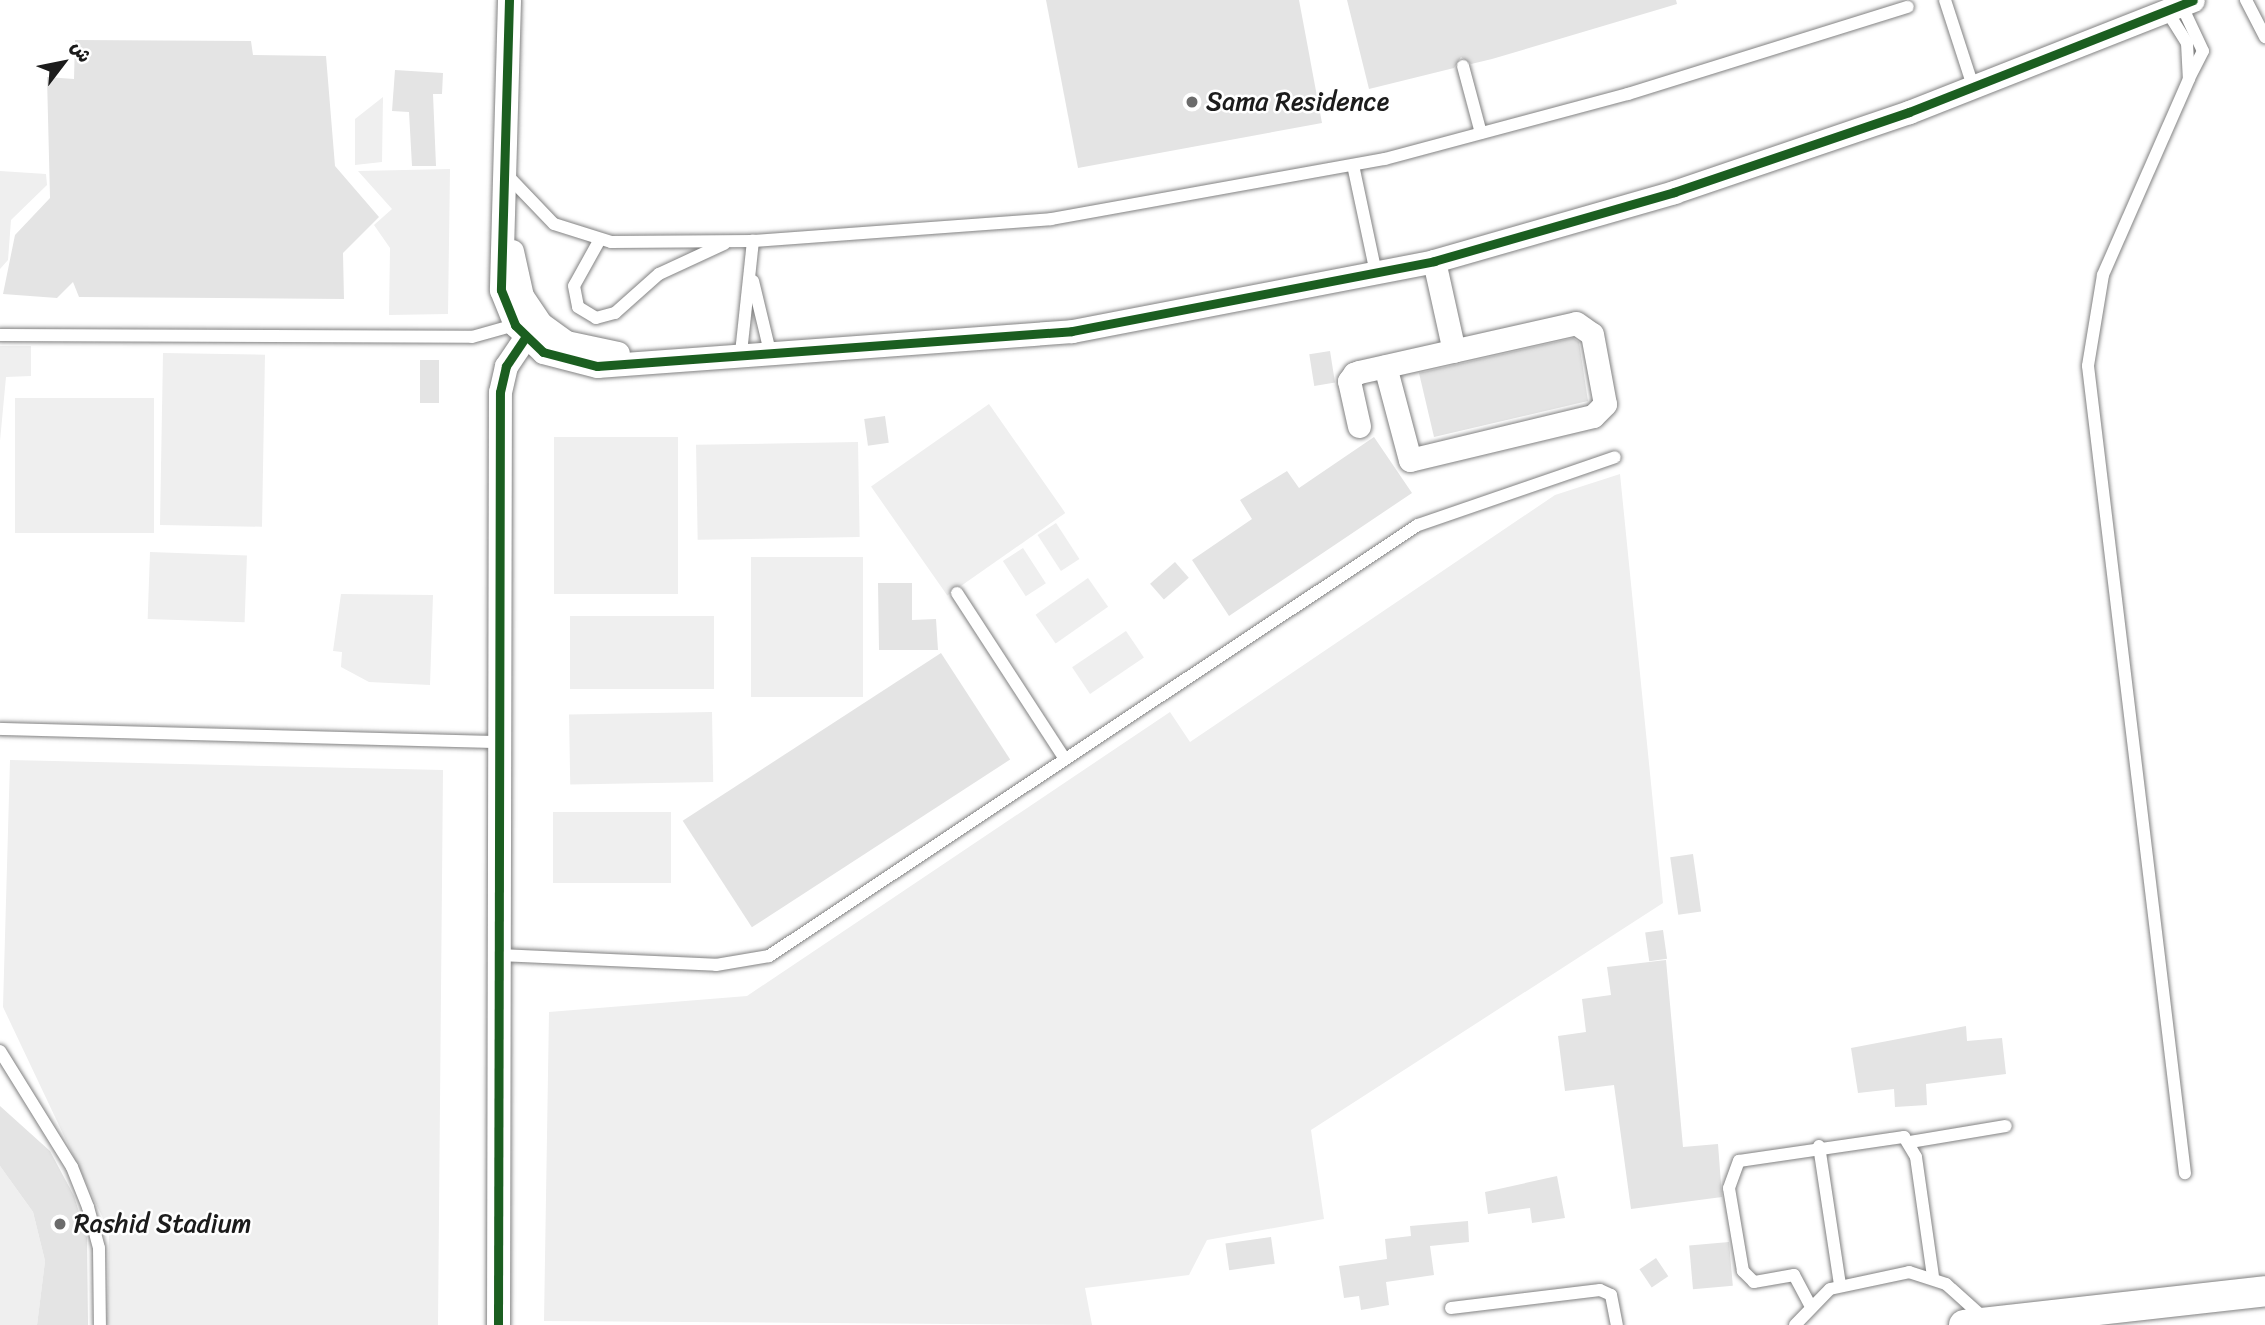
<!DOCTYPE html>
<meta charset="utf-8">
<style>
body{margin:0}
#map{position:relative;width:2265px;height:1325px;overflow:hidden;background:#fff;font-family:Sriracha,"Playpen Sans Arabic",sans-serif}
div>[style]{position:absolute}
[style*='--x']{left:calc(var(--x)*1px);top:calc(var(--y)*1px);width:calc(var(--w)*1px);rotate:calc(var(--a)*1deg)}
.green>*{inset:0;background:#efefef;transform-origin:0 0}
.building>*{inset:0;background:#e4e4e4;transform-origin:0 0}
.roads{filter:drop-shadow(0 0 2px #828282) drop-shadow(0 0 2px #828282)}
.service>*{height:12px;margin:-6px;padding:0 6px;transform-origin:6px;border-radius:6px;background:#fff}
.minor>*{height:23px;margin:-11.5px;padding:0 11.5px;transform-origin:11.5px;border-radius:11.5px;background:#fff}
.tertiary>*{height:30px;margin:-15px;padding:0 15px;transform-origin:15px;border-radius:15px;background:#fff}
.cycleway>*{height:9px;margin:-4.5px;padding:0 4.5px;transform-origin:4.5px;border-radius:4.5px;background:#1b5e20}
.dots>*{width:19px;height:19px;translate:-50% -50%;box-sizing:border-box;border:4px solid #fff;border-radius:50%}
span{translate:-50% -50%;white-space:nowrap;text-align:center;line-height:1.15;-webkit-text-stroke:5px #fff;paint-order:stroke}
.poi-label{font-size:26px;color:#1c1c1c}
.left{translate:0 -50%;text-align:left}
.north{position:absolute;left:28px;top:28px;width:70px;height:70px;-webkit-text-stroke:5px #fff;paint-order:stroke;rotate:58deg;font-size:19px;font-weight:700;line-height:28px;text-align:center;color:#1c1c1c}
.north::after{content:'';display:block;margin:auto;width:24px;height:32px;background:#1c1c1c;clip-path:polygon(50% 0,100% 100%,50% 72%,0 100%)}
</style>
<div id="map">
<div class="green">
<i style="clip-path:polygon(383px 97px,382px 162px,355px 165px,355px 119px)"></i>
<i style="clip-path:polygon(450px 169px,448px 314px,389px 315px,390px 248px,374px 225px,392px 209px,358px 171px)"></i>
<i style="clip-path:polygon(0 171px,46px 174px,47px 185px,11px 220px,8px 260px,0 269px)"></i>
<i style="clip-path:polygon(0 346px,31px 346px,31px 376px,6px 377px,0 441px)"></i>
<i style="left:163px;top:353px;width:102px;height:172px;rotate:1deg"></i>
<i style="left:15px;top:398px;width:139px;height:135px"></i>
<i style="left:989px;top:404px;width:133px;height:144px;rotate:55deg"></i>
<i style="left:678px;top:437px;width:157px;height:124px;rotate:90deg"></i>
<i style="left:858px;top:442px;width:95px;height:162px;rotate:89deg"></i>
<i style="clip-path:polygon(1620px 474px,1663px 903px,1311px 1130px,1324px 1219px,1207px 1240px,1189px 1275px,1085px 1288px,1092px 1325px,544px 1321px,549px 1012px,747px 996px,1170px 712px,1190px 742px,1555px 495px)"></i>
<i style="left:1056px;top:523px;width:43px;height:22px;rotate:57deg"></i>
<i style="left:1023px;top:548px;width:42px;height:24px;rotate:57deg"></i>
<i style="left:150px;top:552px;width:97px;height:67px;rotate:2deg"></i>
<i style="left:863px;top:557px;width:140px;height:112px;rotate:90deg"></i>
<i style="left:1088px;top:578px;width:35px;height:64px;rotate:55deg"></i>
<i style="clip-path:polygon(341px 594px,433px 595px,430px 685px,369px 682px,341px 667px,342px 652px,333px 651px)"></i>
<i style="left:570px;top:616px;width:144px;height:73px"></i>
<i style="left:1126px;top:631px;width:32px;height:65px;rotate:56deg"></i>
<i style="left:712px;top:712px;width:70px;height:143px;rotate:89deg"></i>
<i style="clip-path:polygon(10px 760px,443px 770px,438px 1325px,107px 1325px,109px 1231px,3px 1007px)"></i>
<i style="left:553px;top:812px;width:118px;height:71px"></i>
<i style="clip-path:polygon(0 1166px,33px 1212px,45px 1261px,37px 1325px,0 1325px)"></i>
</div>
<div class="building">
<i style="clip-path:polygon(1046px 0,1299px 0,1322px 123px,1078px 168px)"></i>
<i style="clip-path:polygon(1347px 0,1676px 0,1677px 4px,1492px 59px,1471px 64px,1461px 57px,1454px 68px,1369px 89px)"></i>
<i style="clip-path:polygon(75px 40px,251px 41px,253px 55px,326px 56px,335px 166px,379px 217px,343px 253px,344px 299px,79px 297px,73px 282px,57px 298px,3px 294px,15px 235px,50px 198px,47px 77px,74px 79px)"></i>
<i style="clip-path:polygon(395px 70px,443px 73px,442px 94px,433px 94px,436px 166px,412px 166px,409px 112px,392px 111px)"></i>
<i style="clip-path:polygon(1573px 338px,1579px 342px,1588px 401px,1434px 437px,1419px 373px)"></i>
<i style="left:1330px;top:351px;width:32px;height:21px;rotate:81deg"></i>
<i style="left:420px;top:360px;width:19px;height:43px"></i>
<i style="left:885px;top:416px;width:27px;height:21px;rotate:82deg"></i>
<i style="clip-path:polygon(1374px 437px,1412px 493px,1229px 616px,1192px 560px,1252px 519px,1240px 500px,1287px 471px,1299px 488px)"></i>
<i style="left:1175px;top:562px;width:21px;height:33px;rotate:49deg"></i>
<i style="clip-path:polygon(878px 583px,912px 583px,912px 620px,936px 619px,938px 650px,879px 650px)"></i>
<i style="left:941px;top:653px;width:127px;height:308px;rotate:57deg"></i>
<i style="left:1693px;top:854px;width:58px;height:23px;rotate:82deg"></i>
<i style="left:1663px;top:930px;width:29px;height:18px;rotate:82deg"></i>
<i style="clip-path:polygon(1666px 960px,1683px 1147px,1718px 1144px,1722px 1197px,1631px 1209px,1614px 1085px,1565px 1091px,1558px 1036px,1586px 1032px,1582px 999px,1611px 995px,1607px 967px)"></i>
<i style="clip-path:polygon(1966px 1026px,1967px 1041px,2002px 1038px,2006px 1074px,1926px 1084px,1927px 1105px,1895px 1107px,1894px 1089px,1858px 1093px,1851px 1048px)"></i>
<i style="clip-path:polygon(0 1106px,50px 1151px,74px 1196px,87px 1238px,88px 1325px,37px 1325px,45px 1261px,33px 1212px,0 1166px)"></i>
<i style="clip-path:polygon(1557px 1176px,1565px 1218px,1532px 1223px,1530px 1208px,1488px 1214px,1485px 1192px)"></i>
<i style="clip-path:polygon(1468px 1221px,1469px 1242px,1430px 1246px,1434px 1275px,1386px 1282px,1389px 1305px,1361px 1310px,1359px 1296px,1344px 1298px,1339px 1266px,1387px 1259px,1385px 1239px,1411px 1236px,1410px 1226px)"></i>
<i style="left:1271px;top:1237px;width:27px;height:46px;rotate:82deg"></i>
<i style="left:1729px;top:1242px;width:44px;height:40px;rotate:85deg"></i>
<i style="left:1656px;top:1258px;width:22px;height:20px;rotate:56deg"></i>
</div>
<div class="roads">
<div class="service">
<i style="--x:1945;--y:0;--w:94;--a:72"></i>
<i style="--x:2246;--y:0;--w:42;--a:62.8"></i>
<i style="--x:2180;--y:2;--w:54;--a:64.9"></i>
<i style="--x:2203;--y:51;--w:31;--a:117"></i>
<i style="--x:2167;--y:11;--w:38;--a:58"></i>
<i style="--x:2187;--y:43;--w:36;--a:87"></i>
<i style="--x:2189;--y:79;--w:214;--a:113.7"></i>
<i style="--x:2103;--y:275;--w:92;--a:99.4"></i>
<i style="--x:2088;--y:366;--w:813;--a:83.15"></i>
<i style="--x:1463;--y:66;--w:69;--a:75"></i>
<i style="--x:1353;--y:165;--w:110;--a:78"></i>
<i style="--x:506;--y:174;--w:69;--a:46.2"></i>
<i style="--x:554;--y:224;--w:60;--a:17.5"></i>
<i style="--x:611;--y:242;--w:142;--a:-0.4"></i>
<i style="--x:753;--y:241;--w:299;--a:-4.2"></i>
<i style="--x:1051;--y:219;--w:339;--a:-10.2"></i>
<i style="--x:1385;--y:159;--w:252;--a:-15"></i>
<i style="--x:1628;--y:94;--w:293;--a:-17.3"></i>
<i style="--x:599;--y:241;--w:51;--a:119.1"></i>
<i style="--x:574;--y:286;--w:21;--a:79"></i>
<i style="--x:578;--y:307;--w:21;--a:31"></i>
<i style="--x:596;--y:318;--w:20;--a:-15"></i>
<i style="--x:615;--y:313;--w:59;--a:-41.6"></i>
<i style="--x:659;--y:274;--w:72;--a:-24.8"></i>
<i style="--x:753;--y:281;--w:73;--a:76.5"></i>
<i style="--x:0;--y:335;--w:472;--a:0.2"></i>
<i style="--x:472;--y:337;--w:45;--a:-15.6"></i>
<i style="--x:741;--y:353;--w:113;--a:-83.9"></i>
<i style="--x:957;--y:593;--w:198;--a:57"></i>
<i style="--x:0;--y:729;--w:497;--a:1.5"></i>
<i style="--x:499;--y:955;--w:217;--a:2.6"></i>
<i style="--x:716;--y:965;--w:54;--a:-9.6"></i>
<i style="--x:769;--y:956;--w:779;--a:-33.59"></i>
<i style="--x:1418;--y:525;--w:208;--a:-19"></i>
<i style="--x:0;--y:1051;--w:137;--a:58.2"></i>
<i style="--x:72;--y:1167;--w:43;--a:68.2"></i>
<i style="--x:88;--y:1207;--w:42;--a:75"></i>
<i style="--x:99;--y:1248;--w:77;--a:89.3"></i>
<i style="--x:1910;--y:1142;--w:97;--a:-9.5"></i>
<i style="--x:1819;--y:1146;--w:141;--a:81.4"></i>
<i style="--x:1810;--y:1305;--w:34;--a:-118"></i>
<i style="--x:1794;--y:1275;--w:41;--a:170.1"></i>
<i style="--x:1754;--y:1282;--w:16;--a:-135"></i>
<i style="--x:1743;--y:1271;--w:84;--a:-99.6"></i>
<i style="--x:1729;--y:1188;--w:29;--a:-70"></i>
<i style="--x:1739;--y:1161;--w:167;--a:-8.3"></i>
<i style="--x:1904;--y:1137;--w:23;--a:59"></i>
<i style="--x:1916;--y:1157;--w:120;--a:81.9"></i>
<i style="--x:1451;--y:1308;--w:150;--a:-6.9"></i>
<i style="--x:1600;--y:1290;--w:12;--a:24"></i>
<i style="--x:1611;--y:1295;--w:31;--a:79"></i>
<i style="--x:1795;--y:1325;--w:50;--a:-45.8"></i>
<i style="--x:1830;--y:1289;--w:81;--a:-12.1"></i>
<i style="--x:1909;--y:1272;--w:39;--a:18"></i>
<i style="--x:1946;--y:1284;--w:52;--a:41.9"></i>
</div>
<div class="minor">
<i style="--x:509;--y:0;--w:290;--a:91.6"></i>
<i style="--x:501;--y:290;--w:38;--a:68"></i>
<i style="--x:515;--y:325;--w:39;--a:44"></i>
<i style="--x:543;--y:352;--w:56;--a:14.5"></i>
<i style="--x:597;--y:366;--w:476;--a:-4.2"></i>
<i style="--x:1072;--y:331;--w:369;--a:-10.9"></i>
<i style="--x:1434;--y:261;--w:250;--a:-16"></i>
<i style="--x:1674;--y:192;--w:248;--a:-18.8"></i>
<i style="--x:1909;--y:112;--w:305;--a:-21.5"></i>
<i style="--x:512;--y:251;--w:46;--a:77.5"></i>
<i style="--x:522;--y:296;--w:32;--a:56"></i>
<i style="--x:540;--y:323;--w:32;--a:36"></i>
<i style="--x:566;--y:342;--w:53;--a:11.9"></i>
<i style="--x:1434;--y:261;--w:92;--a:77.5"></i>
<i style="--x:1359;--y:426;--w:46;--a:-102.5"></i>
<i style="--x:1349;--y:381;--w:9;--a:-54"></i>
<i style="--x:1354;--y:374;--w:5;--a:-22"></i>
<i style="--x:1359;--y:372;--w:222;--a:-12.7"></i>
<i style="--x:1576;--y:323;--w:19;--a:35"></i>
<i style="--x:1592;--y:334;--w:71;--a:79.5"></i>
<i style="--x:1605;--y:404;--w:17;--a:135"></i>
<i style="--x:1593;--y:416;--w:188;--a:166.5"></i>
<i style="--x:1410;--y:460;--w:97;--a:-104.9"></i>
<i style="--x:498;--y:1325;--w:933;--a:-89.88"></i>
<i style="--x:500;--y:392;--w:27;--a:-77"></i>
<i style="--x:506;--y:366;--w:34;--a:-56"></i>
</div>
<div class="tertiary">
<i style="--x:1964;--y:1325;--w:303;--a:-6.4"></i>
</div>
</div>
<div class="cycleway">
<i style="--x:509;--y:0;--w:290;--a:91.6"></i>
<i style="--x:501;--y:290;--w:38;--a:68"></i>
<i style="--x:515;--y:325;--w:39;--a:44"></i>
<i style="--x:543;--y:352;--w:56;--a:14.5"></i>
<i style="--x:597;--y:366;--w:476;--a:-4.2"></i>
<i style="--x:1072;--y:331;--w:369;--a:-10.9"></i>
<i style="--x:1434;--y:261;--w:250;--a:-16"></i>
<i style="--x:1674;--y:192;--w:248;--a:-18.8"></i>
<i style="--x:1909;--y:112;--w:305;--a:-21.5"></i>
<i style="--x:498;--y:1325;--w:933;--a:-89.88"></i>
<i style="--x:500;--y:392;--w:27;--a:-77"></i>
<i style="--x:506;--y:366;--w:34;--a:-56"></i>
</div>
<div class="dots">
<i style="left:1192px;top:102px;background:#6b6b6b"></i>
<i style="left:60px;top:1224px;background:#6b6b6b"></i>
</div>
<div class="poi-label">
<span class="left" style="left:1206px;top:102px">Sama Residence</span>
<span class="left" style="left:74px;top:1224px">Rashid Stadium</span>
</div>
<div class="north">ش</div>
</div>
